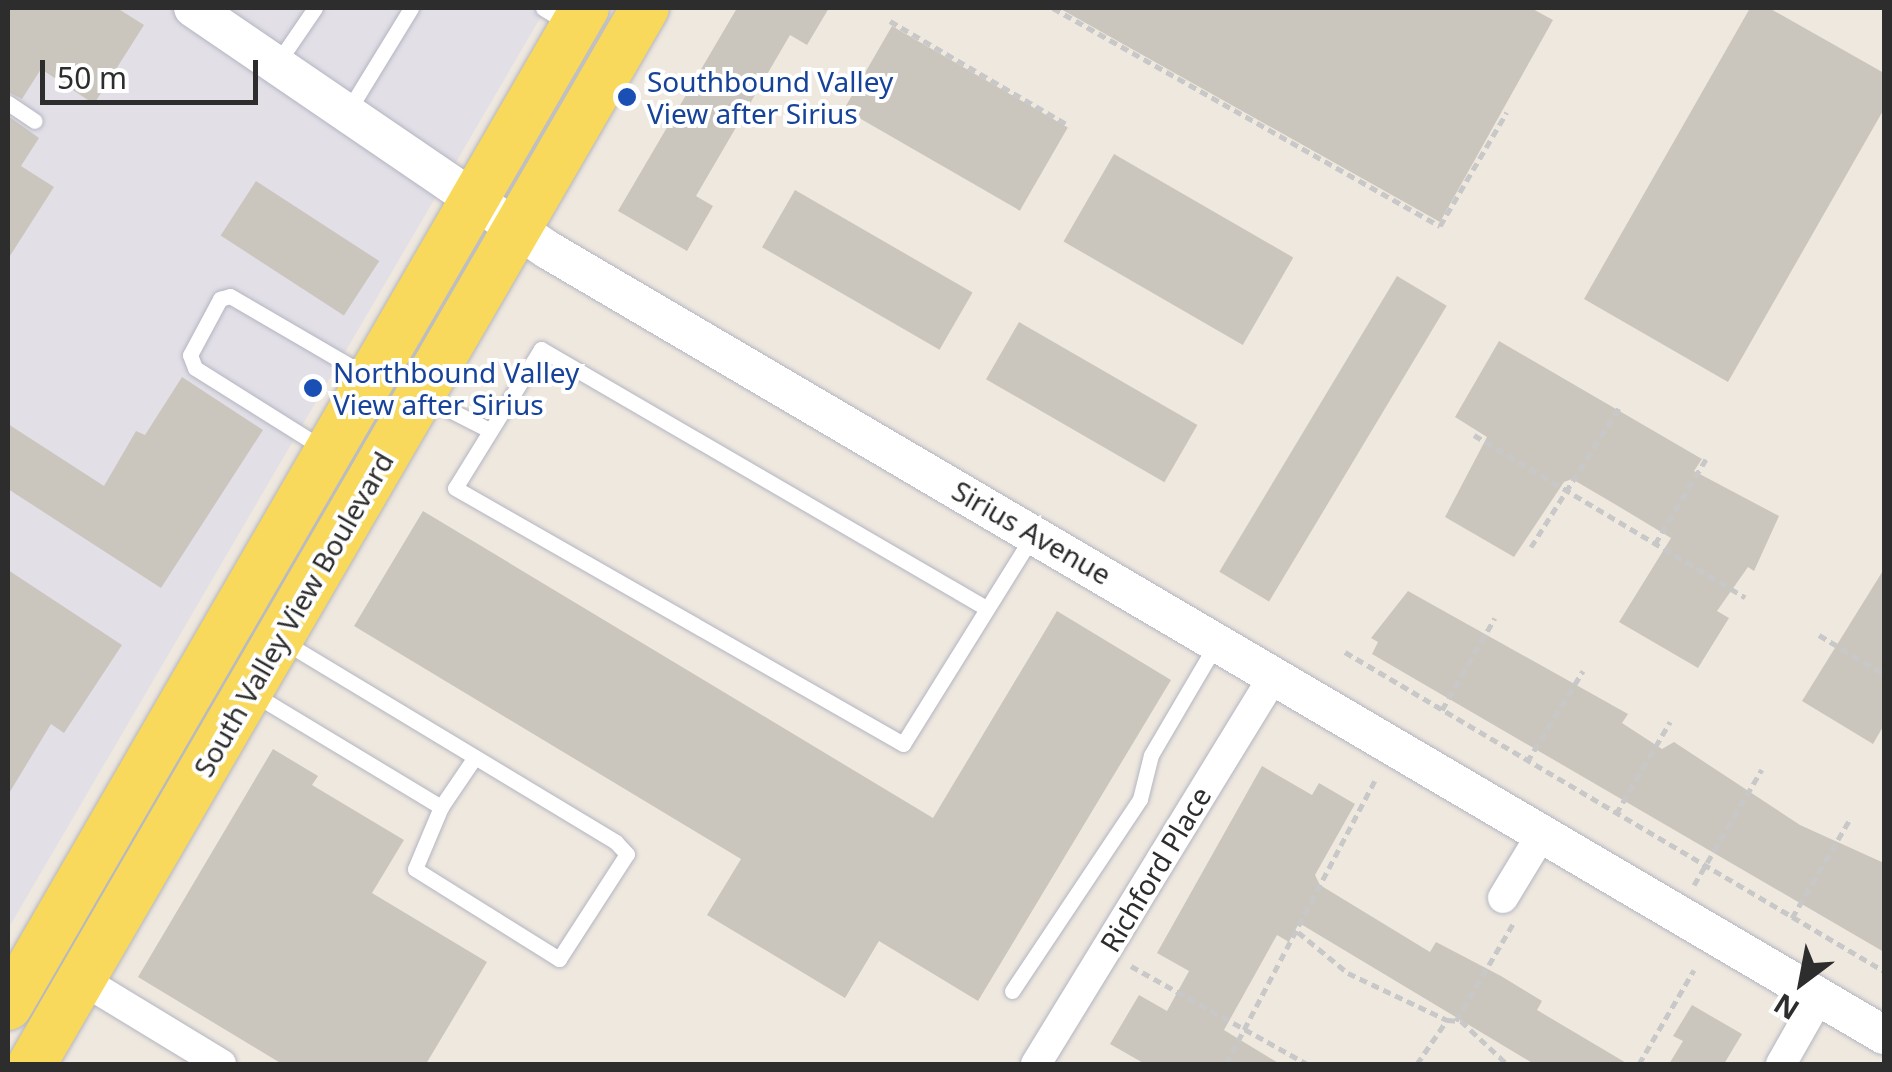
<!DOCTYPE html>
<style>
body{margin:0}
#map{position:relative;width:1892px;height:1072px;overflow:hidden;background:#efe8df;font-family:"Noto Sans",sans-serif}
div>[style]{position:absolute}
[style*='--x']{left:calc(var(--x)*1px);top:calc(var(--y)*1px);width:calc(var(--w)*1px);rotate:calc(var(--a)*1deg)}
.industrial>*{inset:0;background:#e2dfe7}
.building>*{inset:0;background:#cbc6bd;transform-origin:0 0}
.path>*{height:5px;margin-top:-2.5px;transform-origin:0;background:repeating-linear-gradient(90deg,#c8c8c8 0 8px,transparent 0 13px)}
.roads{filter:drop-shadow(0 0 2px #b3b5c1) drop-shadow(0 0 2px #b3b5c1)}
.service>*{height:15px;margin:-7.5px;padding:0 7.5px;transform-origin:7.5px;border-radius:7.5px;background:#fff}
.minor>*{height:30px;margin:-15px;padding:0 15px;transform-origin:15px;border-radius:15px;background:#fff}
.tertiary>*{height:38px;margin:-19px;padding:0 19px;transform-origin:19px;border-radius:19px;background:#fff}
.primary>*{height:48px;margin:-24px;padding:0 24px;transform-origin:24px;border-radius:24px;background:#f8d95b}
.dots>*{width:28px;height:28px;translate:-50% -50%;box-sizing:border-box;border:5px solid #fff;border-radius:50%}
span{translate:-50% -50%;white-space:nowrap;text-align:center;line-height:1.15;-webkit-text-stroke:8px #fff;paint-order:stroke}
.transit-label{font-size:28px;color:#164399}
.left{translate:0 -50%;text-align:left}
.street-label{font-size:28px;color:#2d2d2d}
.frame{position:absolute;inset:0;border:10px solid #2d2d2d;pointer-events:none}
.north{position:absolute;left:1752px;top:932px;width:100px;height:100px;-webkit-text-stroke:8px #fff;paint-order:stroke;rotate:212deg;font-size:28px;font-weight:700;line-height:40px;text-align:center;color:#2d2d2d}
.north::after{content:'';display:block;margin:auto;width:35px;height:45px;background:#2d2d2d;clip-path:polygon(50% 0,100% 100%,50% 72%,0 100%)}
.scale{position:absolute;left:40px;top:60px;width:218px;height:45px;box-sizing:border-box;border:5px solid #2d2d2d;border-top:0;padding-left:12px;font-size:30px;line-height:35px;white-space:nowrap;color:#2d2d2d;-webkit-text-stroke:8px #fff;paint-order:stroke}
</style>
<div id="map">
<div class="industrial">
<i style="clip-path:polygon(8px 8px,546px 8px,8px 929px)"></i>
</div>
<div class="building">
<i style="clip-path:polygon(8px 8px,117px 8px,144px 25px,94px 104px,41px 69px,22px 99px,8px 92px)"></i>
<i style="clip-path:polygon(737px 8px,829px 8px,807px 45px,790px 35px,696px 196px,713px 206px,687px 251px,618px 211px)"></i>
<i style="clip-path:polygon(1059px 8px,1531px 8px,1553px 20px,1440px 222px)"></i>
<i style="clip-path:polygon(1750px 8px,1769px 8px,1884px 73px,1884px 109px,1728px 382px,1584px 299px)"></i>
<i style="left:892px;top:26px;width:203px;height:96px;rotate:30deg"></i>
<i style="clip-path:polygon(8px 116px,39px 138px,21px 166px,54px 187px,8px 259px)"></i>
<i style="left:1114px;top:154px;width:207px;height:101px;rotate:30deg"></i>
<i style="left:256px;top:181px;width:147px;height:65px;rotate:33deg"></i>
<i style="left:795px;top:190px;width:205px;height:66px;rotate:30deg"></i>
<i style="left:1397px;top:276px;width:58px;height:345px;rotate:31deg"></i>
<i style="left:1019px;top:322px;width:206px;height:66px;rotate:30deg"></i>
<i style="clip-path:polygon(1499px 341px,1702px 459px,1694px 471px,1779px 516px,1754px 571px,1748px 567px,1717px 611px,1729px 618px,1698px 668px,1619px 622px,1671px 538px,1618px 506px,1572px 479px,1564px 482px,1514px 557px,1445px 517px,1487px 437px,1455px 417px)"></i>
<i style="clip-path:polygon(182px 377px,263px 430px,161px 588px,8px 489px,8px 424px,104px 486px,136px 431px,145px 435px)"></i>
<i style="clip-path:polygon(423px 511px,933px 818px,1057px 611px,1171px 680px,978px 1001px,879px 941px,845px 998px,707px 915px,741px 859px,354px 626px)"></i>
<i style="clip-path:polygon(1884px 569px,1884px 725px,1873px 744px,1802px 701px)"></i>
<i style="clip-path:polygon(8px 570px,122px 645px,64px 733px,51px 724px,8px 795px)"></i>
<i style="clip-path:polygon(1408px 591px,1628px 714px,1622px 723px,1662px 749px,1674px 742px,1800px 825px,1884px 863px,1884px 952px,1372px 654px,1378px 642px,1371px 638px)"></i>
<i style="clip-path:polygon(273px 749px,318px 776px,312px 785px,404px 840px,372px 893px,487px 962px,426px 1064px,282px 1064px,138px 977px)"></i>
<i style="clip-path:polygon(1262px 766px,1312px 795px,1319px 783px,1355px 804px,1315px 875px,1320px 885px,1430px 952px,1436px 942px,1501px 976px,1542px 1001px,1537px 1010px,1628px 1064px,1534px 1064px,1299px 923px,1289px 942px,1277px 935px,1224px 1030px,1280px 1064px,1145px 1064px,1110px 1044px,1139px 995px,1167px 1011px,1189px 971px,1157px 953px)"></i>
<i style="clip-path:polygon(1692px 1005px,1742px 1034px,1724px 1064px,1669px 1064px,1683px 1041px,1673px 1036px)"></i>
</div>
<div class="path">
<i style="--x:1053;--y:8;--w:444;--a:29.4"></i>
<i style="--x:1440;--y:226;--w:132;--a:-59.6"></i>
<i style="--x:890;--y:21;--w:208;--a:30.3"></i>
<i style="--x:1474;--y:435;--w:316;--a:30.9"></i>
<i style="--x:1655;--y:544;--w:99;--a:-59"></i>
<i style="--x:1531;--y:547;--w:167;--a:-57.7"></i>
<i style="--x:1819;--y:635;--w:76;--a:31"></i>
<i style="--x:1345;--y:652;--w:626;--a:30.62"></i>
<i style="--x:1442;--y:710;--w:106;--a:-60.1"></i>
<i style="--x:1527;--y:762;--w:107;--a:-58.4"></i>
<i style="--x:1616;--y:814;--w:107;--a:-59.6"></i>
<i style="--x:1694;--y:885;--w:134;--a:-59.6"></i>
<i style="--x:1792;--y:918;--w:113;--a:-59.6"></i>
<i style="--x:1298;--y:932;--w:65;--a:39.4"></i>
<i style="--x:1348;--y:973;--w:110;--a:25.4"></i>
<i style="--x:1131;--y:966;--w:201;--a:29.1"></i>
<i style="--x:1456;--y:1021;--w:113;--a:-59.6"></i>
<i style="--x:1226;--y:1064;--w:321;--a:-62.3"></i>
<i style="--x:1417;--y:1064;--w:53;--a:-55.7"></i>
<i style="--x:1447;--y:1020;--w:14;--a:4"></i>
<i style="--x:1461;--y:1021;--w:63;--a:43.1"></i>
<i style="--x:1639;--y:1064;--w:109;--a:-59.7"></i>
</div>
<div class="roads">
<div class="service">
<i style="--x:543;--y:8;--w:32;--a:32"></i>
<i style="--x:276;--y:65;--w:69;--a:-55.6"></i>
<i style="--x:8;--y:103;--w:32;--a:34"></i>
<i style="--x:348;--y:111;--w:121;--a:-58.5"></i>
<i style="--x:424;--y:397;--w:71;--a:26.9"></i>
<i style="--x:324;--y:449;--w:152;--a:-147.9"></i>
<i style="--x:195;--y:368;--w:14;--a:-111"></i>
<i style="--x:190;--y:355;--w:64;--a:-61.8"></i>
<i style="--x:220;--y:299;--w:10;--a:-17"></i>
<i style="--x:230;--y:296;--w:155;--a:30.2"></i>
<i style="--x:986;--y:608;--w:515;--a:-149.8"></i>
<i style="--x:541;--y:349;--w:163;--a:121.7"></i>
<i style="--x:455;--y:488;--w:516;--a:29.74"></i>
<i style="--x:903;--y:744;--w:244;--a:-58.1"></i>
<i style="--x:252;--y:693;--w:221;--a:31.1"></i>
<i style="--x:441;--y:807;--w:67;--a:112.8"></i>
<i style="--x:415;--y:869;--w:170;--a:32"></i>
<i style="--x:559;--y:959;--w:125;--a:-57.1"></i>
<i style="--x:627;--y:854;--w:16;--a:-133"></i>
<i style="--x:616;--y:842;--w:388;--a:-148.9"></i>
<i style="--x:441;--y:807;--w:60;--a:-55.8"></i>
<i style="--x:1012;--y:991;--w:231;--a:-56.3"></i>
<i style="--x:1140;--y:799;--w:45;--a:-76"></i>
<i style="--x:1151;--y:755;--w:129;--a:-59.6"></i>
</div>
<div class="minor">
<i style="--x:1503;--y:898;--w:77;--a:-58.8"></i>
<i style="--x:81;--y:979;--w:164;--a:31.3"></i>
<i style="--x:1036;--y:1064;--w:457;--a:-58.5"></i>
<i style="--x:1781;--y:1064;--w:77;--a:-60.4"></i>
</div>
<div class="tertiary">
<i style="--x:193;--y:8;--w:430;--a:34.3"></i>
<i style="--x:548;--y:250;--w:1550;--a:30.44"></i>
</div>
<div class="primary">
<i style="--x:8;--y:1006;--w:1153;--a:-59.97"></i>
<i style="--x:32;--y:1064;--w:1221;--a:-59.87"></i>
</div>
</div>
<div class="dots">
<i style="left:627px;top:97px;background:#1a4fb4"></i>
<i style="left:313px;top:388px;background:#1a4fb4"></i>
</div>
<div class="transit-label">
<span class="left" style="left:647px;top:97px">Southbound Valley<br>View after Sirius</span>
<span class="left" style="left:333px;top:388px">Northbound Valley<br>View after Sirius</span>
</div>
<div class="street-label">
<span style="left:1032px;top:532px;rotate:30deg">Sirius Avenue</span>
<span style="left:293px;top:614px;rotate:-60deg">South Valley View Boulevard</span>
<span style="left:1155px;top:869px;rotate:-59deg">Richford Place</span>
</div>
<div class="frame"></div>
<div class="north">N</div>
<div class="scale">50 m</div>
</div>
